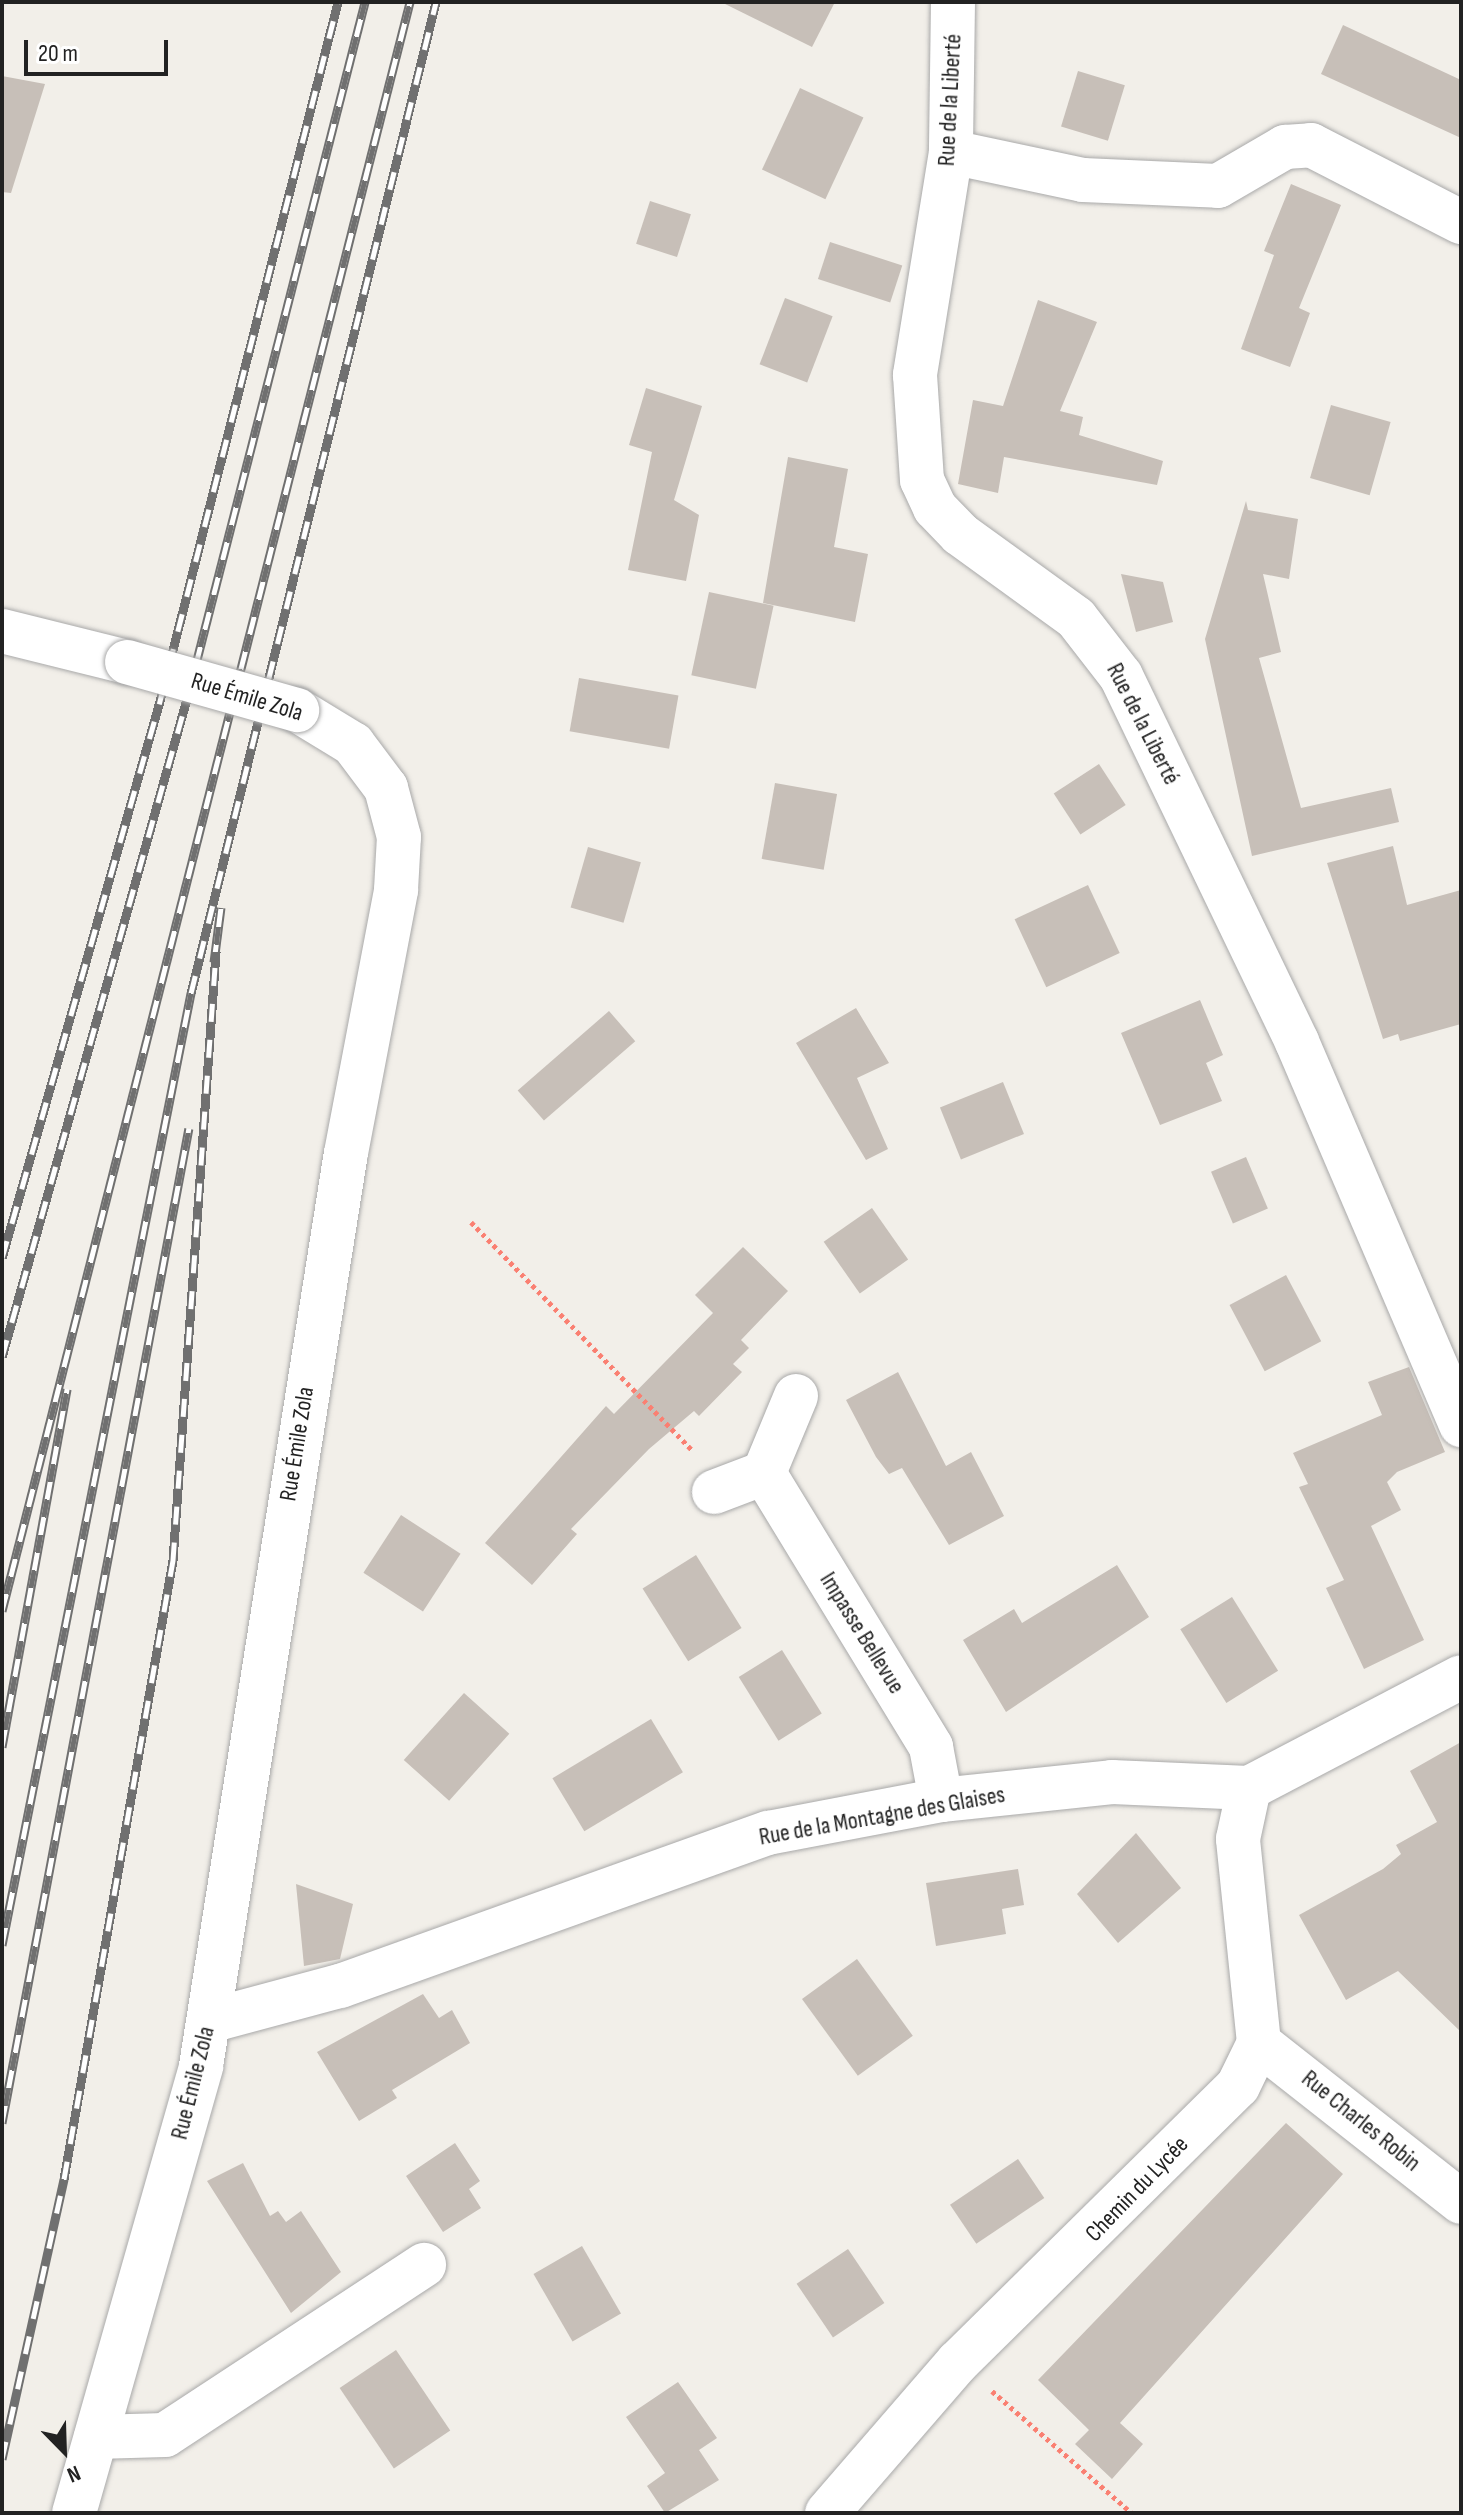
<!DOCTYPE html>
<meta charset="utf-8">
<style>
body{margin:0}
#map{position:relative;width:1463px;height:2515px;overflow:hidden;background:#f2efe9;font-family:"Sofia Sans Condensed",sans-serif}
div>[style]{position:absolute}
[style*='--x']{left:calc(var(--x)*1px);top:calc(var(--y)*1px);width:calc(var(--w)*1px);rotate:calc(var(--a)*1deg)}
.building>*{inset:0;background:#c7bfb8;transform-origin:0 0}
.path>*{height:5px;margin-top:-2.5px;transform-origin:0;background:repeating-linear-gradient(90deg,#fa8072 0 4px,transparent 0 8px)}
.roads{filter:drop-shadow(0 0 2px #a9a9a9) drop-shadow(0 0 2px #a9a9a9)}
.minor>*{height:44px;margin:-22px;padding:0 22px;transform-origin:22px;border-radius:22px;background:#fff}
.rail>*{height:9px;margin-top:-4.5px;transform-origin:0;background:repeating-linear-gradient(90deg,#fff 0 18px,#707070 0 36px);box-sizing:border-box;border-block:2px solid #707070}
.bridges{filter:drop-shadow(0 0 2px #a9a9a9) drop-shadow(0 0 2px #a9a9a9)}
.minor-bridge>*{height:44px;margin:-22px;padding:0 22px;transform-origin:22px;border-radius:22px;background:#fff}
span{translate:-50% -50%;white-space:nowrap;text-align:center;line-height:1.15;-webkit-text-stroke:8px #fff;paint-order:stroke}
.street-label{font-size:24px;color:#222}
.frame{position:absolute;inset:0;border:4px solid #222;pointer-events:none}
.north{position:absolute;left:24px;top:2411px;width:80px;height:80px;-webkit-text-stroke:6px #fff;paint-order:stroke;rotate:157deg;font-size:22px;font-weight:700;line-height:32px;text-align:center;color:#222}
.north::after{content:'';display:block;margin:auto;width:28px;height:36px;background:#222;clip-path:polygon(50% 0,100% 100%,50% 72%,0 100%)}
.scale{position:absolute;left:24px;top:40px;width:144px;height:36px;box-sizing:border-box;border:4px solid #222;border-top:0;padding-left:10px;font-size:24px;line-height:28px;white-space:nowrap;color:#222;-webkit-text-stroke:6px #fff;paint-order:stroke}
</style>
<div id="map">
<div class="building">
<i style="clip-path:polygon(721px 2px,835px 2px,812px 47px)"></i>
<i style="clip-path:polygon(1343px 25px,1461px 80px,1461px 138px,1321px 74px)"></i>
<i style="left:1078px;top:71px;width:49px;height:58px;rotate:17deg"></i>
<i style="clip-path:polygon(2px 76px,45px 84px,11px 193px,2px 192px)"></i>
<i style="left:800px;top:88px;width:70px;height:90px;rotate:25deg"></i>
<i style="clip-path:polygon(1291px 184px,1341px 205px,1299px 308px,1310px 313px,1290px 367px,1241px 349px,1274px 255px,1264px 251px)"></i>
<i style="left:650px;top:201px;width:43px;height:45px;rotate:18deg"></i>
<i style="left:830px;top:242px;width:76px;height:39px;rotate:18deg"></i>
<i style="left:785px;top:298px;width:51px;height:71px;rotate:21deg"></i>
<i style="clip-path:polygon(1038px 300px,1097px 322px,1060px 411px,1083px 417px,1079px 435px,1163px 461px,1157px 485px,1004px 457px,998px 493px,958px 484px,973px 400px,1003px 406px)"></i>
<i style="clip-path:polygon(646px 388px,702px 406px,674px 500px,699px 515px,686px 581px,628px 570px,652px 452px,629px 445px)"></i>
<i style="left:1331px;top:405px;width:62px;height:76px;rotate:16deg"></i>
<i style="clip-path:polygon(788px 457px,848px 469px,834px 547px,868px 554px,855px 622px,763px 603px)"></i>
<i style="clip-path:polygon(1246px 501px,1248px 510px,1298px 519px,1289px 579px,1263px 574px,1281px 652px,1259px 658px,1301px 808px,1391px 788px,1399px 822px,1252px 856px,1205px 639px)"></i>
<i style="clip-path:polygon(1121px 574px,1163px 582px,1173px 622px,1136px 632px)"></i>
<i style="left:709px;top:592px;width:66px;height:85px;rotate:12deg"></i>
<i style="left:579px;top:678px;width:101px;height:54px;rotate:10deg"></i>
<i style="left:1099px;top:764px;width:49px;height:54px;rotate:57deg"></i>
<i style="left:775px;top:783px;width:63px;height:77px;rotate:10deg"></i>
<i style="clip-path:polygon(1393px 846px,1407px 905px,1461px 890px,1461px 1024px,1400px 1041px,1398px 1034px,1383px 1039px,1327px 863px)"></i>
<i style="left:588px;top:847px;width:55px;height:63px;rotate:16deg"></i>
<i style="left:1088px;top:885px;width:75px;height:81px;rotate:65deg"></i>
<i style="clip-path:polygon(1200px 1000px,1223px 1055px,1206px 1063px,1222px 1101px,1160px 1125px,1121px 1033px)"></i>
<i style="clip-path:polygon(856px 1008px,889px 1063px,857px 1078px,888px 1149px,866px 1160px,796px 1043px)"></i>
<i style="left:609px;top:1011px;width:40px;height:121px;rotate:49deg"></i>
<i style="left:1003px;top:1082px;width:56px;height:68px;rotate:68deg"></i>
<i style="left:1246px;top:1157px;width:56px;height:38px;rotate:67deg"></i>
<i style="left:872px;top:1208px;width:63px;height:59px;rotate:55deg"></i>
<i style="clip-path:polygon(743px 1247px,788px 1291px,741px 1340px,749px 1348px,733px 1364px,742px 1372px,699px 1416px,694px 1411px,649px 1449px,571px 1529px,577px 1534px,532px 1585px,485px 1543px,606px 1406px,614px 1414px,713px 1313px,695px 1295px)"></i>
<i style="left:1286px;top:1275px;width:75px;height:64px;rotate:62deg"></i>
<i style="clip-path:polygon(1409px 1367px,1445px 1452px,1397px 1472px,1387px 1482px,1401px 1510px,1371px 1526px,1424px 1640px,1364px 1669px,1326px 1588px,1344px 1580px,1299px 1487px,1308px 1484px,1293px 1453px,1382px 1415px,1368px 1382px)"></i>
<i style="clip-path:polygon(898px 1372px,946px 1466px,971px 1452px,1004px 1516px,949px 1545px,902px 1468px,889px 1474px,876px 1457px,846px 1400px)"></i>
<i style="left:401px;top:1515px;width:71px;height:69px;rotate:33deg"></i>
<i style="left:696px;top:1555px;width:86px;height:63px;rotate:58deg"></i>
<i style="clip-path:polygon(1117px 1565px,1149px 1617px,1006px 1712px,963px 1640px,1014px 1609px,1022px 1623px)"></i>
<i style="left:1232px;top:1597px;width:87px;height:61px;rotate:58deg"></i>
<i style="left:782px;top:1650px;width:75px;height:51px;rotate:58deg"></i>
<i style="left:464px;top:1693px;width:61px;height:90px;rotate:42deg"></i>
<i style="left:651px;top:1719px;width:62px;height:115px;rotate:59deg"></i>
<i style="clip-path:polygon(1461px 1742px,1461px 2032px,1398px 1971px,1346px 2000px,1299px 1915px,1383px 1869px,1401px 1854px,1396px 1845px,1437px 1822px,1410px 1771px)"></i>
<i style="clip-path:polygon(1136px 1833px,1181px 1888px,1118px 1943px,1077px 1894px)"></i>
<i style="clip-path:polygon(1018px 1869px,1024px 1905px,1002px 1909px,1006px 1934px,936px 1946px,926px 1883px)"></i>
<i style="clip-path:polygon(296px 1884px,353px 1904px,340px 1959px,304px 1966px)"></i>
<i style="left:857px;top:1959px;width:95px;height:68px;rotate:54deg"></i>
<i style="clip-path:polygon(423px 1994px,439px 2018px,452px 2010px,470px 2043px,392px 2090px,397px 2098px,359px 2121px,317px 2052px)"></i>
<i style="clip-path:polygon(1286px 2123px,1343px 2174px,1120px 2423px,1143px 2444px,1112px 2479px,1075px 2444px,1089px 2430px,1038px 2380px)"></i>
<i style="clip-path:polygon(455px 2143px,480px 2181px,469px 2189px,481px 2208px,443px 2232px,406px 2176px)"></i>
<i style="left:1018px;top:2159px;width:47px;height:82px;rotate:56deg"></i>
<i style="clip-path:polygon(243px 2163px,270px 2216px,278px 2211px,286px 2222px,301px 2211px,341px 2272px,291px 2313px,207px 2181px)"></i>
<i style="left:582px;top:2246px;width:78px;height:56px;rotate:60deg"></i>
<i style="left:848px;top:2249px;width:65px;height:62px;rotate:56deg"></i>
<i style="left:396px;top:2350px;width:97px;height:68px;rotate:56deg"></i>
<i style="clip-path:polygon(678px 2382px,717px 2438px,699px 2450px,719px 2480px,665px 2513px,647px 2486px,665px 2473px,626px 2417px)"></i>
</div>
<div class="path">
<i style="--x:471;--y:1222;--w:319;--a:45.9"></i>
<i style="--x:992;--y:2391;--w:186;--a:41.1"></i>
</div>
<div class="roads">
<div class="minor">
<i style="--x:953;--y:2;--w:150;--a:90.8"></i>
<i style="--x:951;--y:152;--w:226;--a:99.2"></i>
<i style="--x:915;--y:375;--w:105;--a:86.2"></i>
<i style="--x:922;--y:480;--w:31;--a:65"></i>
<i style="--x:935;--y:508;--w:36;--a:46"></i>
<i style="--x:960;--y:534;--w:143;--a:35.9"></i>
<i style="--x:1076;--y:618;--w:73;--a:52.2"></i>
<i style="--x:1121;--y:676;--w:406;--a:64.3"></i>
<i style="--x:1297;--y:1042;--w:417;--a:66.8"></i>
<i style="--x:951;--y:152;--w:135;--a:12"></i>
<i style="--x:1083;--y:180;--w:135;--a:2.5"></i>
<i style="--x:1218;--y:186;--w:78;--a:-30.2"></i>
<i style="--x:1285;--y:147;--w:26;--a:-4"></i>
<i style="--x:1311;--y:145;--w:169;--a:27.2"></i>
<i style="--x:2;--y:631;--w:129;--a:13.9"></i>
<i style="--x:796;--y:1396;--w:83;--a:112.6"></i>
<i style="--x:764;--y:1473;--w:321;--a:58.6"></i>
<i style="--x:931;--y:1747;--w:54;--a:79.3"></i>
<i style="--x:714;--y:1492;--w:53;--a:-20.8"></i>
<i style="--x:209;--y:2021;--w:136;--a:-15"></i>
<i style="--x:340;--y:1986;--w:455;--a:-19.7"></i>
<i style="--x:768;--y:1833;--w:176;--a:-10.8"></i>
<i style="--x:941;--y:1800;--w:172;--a:-6"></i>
<i style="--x:1112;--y:1782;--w:137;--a:2.5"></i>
<i style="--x:1249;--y:1788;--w:239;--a:-27.6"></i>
<i style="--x:1259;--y:2043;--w:257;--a:38.2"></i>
<i style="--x:96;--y:2437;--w:69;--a:-1.7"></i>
<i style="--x:165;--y:2435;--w:310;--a:-33.3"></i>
<i style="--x:74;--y:2513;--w:465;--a:-74.1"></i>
<i style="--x:201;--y:2066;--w:924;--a:-80.98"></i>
<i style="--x:346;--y:1153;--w:268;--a:-79.2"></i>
<i style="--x:396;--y:890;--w:53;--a:-86.8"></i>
<i style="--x:399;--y:837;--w:51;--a:-104.9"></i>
<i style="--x:386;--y:788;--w:55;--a:-126.9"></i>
<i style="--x:353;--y:744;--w:66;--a:-148.7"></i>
<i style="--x:827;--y:2513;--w:200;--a:-49.1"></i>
<i style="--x:958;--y:2362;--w:393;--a:-44.6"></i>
<i style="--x:1238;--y:2086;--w:48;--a:-64"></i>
<i style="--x:1259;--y:2043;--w:205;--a:-95.9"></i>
<i style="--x:1238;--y:1839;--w:52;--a:-77.8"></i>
</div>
</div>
<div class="rail">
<i style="--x:214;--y:962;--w:55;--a:-82.7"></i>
<i style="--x:2;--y:1258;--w:579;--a:-74.16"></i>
<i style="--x:160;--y:701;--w:721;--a:-75.71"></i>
<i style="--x:2;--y:1357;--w:684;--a:-74.3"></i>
<i style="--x:187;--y:699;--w:719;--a:-75.67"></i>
<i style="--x:2;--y:1611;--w:1660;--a:-75.77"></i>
<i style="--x:2;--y:1747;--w:364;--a:-79.7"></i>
<i style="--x:2;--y:1945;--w:971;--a:-78.77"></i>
<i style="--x:191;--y:993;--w:1021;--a:-76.11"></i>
<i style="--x:2;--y:2123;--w:1012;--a:-79.36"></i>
<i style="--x:2;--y:2459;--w:287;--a:-77.5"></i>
<i style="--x:64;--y:2179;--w:629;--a:-80.01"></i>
<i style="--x:173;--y:1560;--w:610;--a:-85.95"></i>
</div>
<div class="bridges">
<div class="minor-bridge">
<i style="--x:127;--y:662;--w:177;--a:15.8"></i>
</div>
</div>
<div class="street-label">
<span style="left:950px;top:100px;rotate:-87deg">Rue de la Liberté</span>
<span style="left:247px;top:697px;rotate:17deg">Rue Émile Zola</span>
<span style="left:1143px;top:724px;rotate:63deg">Rue de la Liberté</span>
<span style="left:297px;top:1444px;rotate:-81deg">Rue Émile Zola</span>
<span style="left:862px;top:1633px;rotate:58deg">Impasse Bellevue</span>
<span style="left:882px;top:1816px;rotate:-10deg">Rue de la Montagne des Glaises</span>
<span style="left:193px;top:2083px;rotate:-76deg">Rue Émile Zola</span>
<span style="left:1361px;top:2121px;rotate:39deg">Rue Charles Robin</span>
<span style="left:1137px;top:2189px;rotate:-46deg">Chemin du Lycée</span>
</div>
<div class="frame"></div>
<div class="north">N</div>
<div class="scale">20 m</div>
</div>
